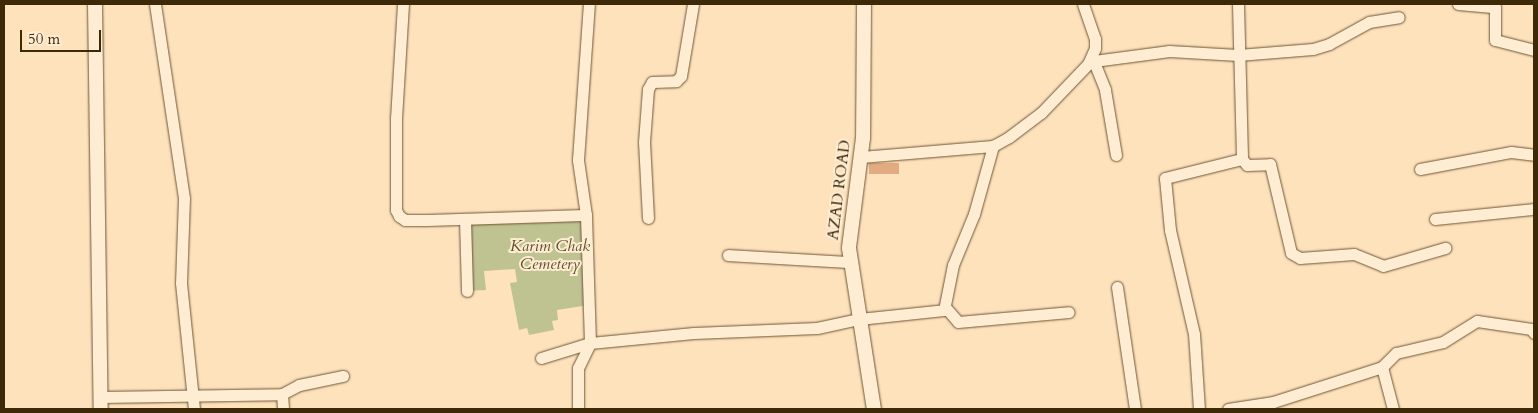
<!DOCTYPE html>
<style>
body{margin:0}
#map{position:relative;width:1538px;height:413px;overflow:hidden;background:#fee2bc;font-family:Cardo,serif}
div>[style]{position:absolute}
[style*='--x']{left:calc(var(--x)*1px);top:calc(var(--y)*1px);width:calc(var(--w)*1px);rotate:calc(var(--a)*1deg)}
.green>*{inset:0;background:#bfc392}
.building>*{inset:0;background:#e3ab81;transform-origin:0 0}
.roads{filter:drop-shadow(0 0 1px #6d5635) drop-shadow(0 0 1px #6d5635)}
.minor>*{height:11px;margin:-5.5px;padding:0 5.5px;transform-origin:5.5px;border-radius:5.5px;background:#feecd3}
.tertiary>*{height:14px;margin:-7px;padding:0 7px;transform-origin:7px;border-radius:7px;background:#feecd3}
span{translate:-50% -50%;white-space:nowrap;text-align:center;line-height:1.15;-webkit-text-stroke:4px #feecd3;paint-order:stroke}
.street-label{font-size:16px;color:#3d2808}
.park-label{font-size:16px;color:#5e4f2a;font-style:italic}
.frame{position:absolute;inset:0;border:5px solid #3d2808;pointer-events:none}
.scale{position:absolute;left:20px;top:30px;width:81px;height:22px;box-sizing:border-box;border:2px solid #3d2808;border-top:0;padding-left:6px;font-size:15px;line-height:18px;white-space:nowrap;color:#3d2808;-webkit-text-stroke:4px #feecd3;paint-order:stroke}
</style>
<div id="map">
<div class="green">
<i style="clip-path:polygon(586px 215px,589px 305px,557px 310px,558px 320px,552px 321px,554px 330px,529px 335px,527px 328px,519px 330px,510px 283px,517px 282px,515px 269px,484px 271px,486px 290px,467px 291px,465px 219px)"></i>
</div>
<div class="building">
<i style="left:899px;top:163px;width:11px;height:30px;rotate:90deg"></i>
</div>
<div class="roads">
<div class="minor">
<i style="--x:155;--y:4;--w:196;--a:81.5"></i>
<i style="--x:184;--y:198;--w:85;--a:92"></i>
<i style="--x:181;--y:283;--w:127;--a:84.1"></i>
<i style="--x:403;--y:4;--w:114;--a:93.5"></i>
<i style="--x:396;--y:118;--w:92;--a:90"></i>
<i style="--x:396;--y:210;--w:7;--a:63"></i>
<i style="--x:399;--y:216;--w:7;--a:34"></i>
<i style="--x:405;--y:220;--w:20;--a:0"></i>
<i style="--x:425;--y:220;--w:161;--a:-1.8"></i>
<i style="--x:1238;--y:4;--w:155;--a:88.5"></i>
<i style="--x:1242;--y:159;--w:8;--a:50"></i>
<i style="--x:1247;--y:165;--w:23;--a:-2"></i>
<i style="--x:1270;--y:164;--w:91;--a:76.7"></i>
<i style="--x:1291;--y:253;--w:10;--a:29"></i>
<i style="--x:1300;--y:258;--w:54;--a:-4.2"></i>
<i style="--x:1354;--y:254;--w:31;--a:22"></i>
<i style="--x:1383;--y:266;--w:65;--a:-16.2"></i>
<i style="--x:1458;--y:4;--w:37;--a:5"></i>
<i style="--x:1495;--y:7;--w:33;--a:90"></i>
<i style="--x:1495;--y:40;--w:40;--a:14.4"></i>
<i style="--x:1092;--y:57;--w:35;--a:68"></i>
<i style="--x:1105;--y:90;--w:66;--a:80.4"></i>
<i style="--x:1094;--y:61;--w:76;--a:-7.6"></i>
<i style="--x:1169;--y:51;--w:69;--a:3.3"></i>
<i style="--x:1238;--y:55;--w:75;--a:-4.6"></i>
<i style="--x:1313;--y:49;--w:17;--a:-17"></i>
<i style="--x:1329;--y:44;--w:46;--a:-28.8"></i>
<i style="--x:1369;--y:22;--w:30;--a:-9"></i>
<i style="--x:861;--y:157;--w:132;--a:-4.8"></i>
<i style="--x:993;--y:146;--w:18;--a:-29"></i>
<i style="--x:1009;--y:137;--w:40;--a:-37"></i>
<i style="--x:1041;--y:113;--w:68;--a:-46.2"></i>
<i style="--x:1088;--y:64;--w:17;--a:-66"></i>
<i style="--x:1095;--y:48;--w:9;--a:-90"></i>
<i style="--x:1095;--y:39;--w:37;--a:-109"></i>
<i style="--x:1420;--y:169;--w:93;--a:-10.6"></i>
<i style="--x:1511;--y:152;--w:23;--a:7"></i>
<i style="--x:648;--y:218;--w:76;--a:-93"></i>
<i style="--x:644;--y:142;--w:53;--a:-85.7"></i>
<i style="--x:648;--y:89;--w:8;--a:-60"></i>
<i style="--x:652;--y:82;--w:24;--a:-2"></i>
<i style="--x:676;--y:81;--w:7;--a:-45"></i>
<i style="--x:681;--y:76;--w:73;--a:-80.5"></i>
<i style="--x:465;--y:219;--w:72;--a:88.4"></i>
<i style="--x:1435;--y:219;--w:100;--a:-5.8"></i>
<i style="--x:728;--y:255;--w:123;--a:3.3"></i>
<i style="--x:1117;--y:287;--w:123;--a:81.6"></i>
<i style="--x:946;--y:308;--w:18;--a:49"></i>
<i style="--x:958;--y:322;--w:111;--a:-5.1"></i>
<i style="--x:541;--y:358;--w:51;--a:-17"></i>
<i style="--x:590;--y:343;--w:104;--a:-5.5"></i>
<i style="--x:694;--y:333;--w:123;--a:-2.3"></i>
<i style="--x:817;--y:328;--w:43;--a:-12.1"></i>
<i style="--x:859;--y:319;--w:85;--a:-6"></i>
<i style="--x:944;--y:310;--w:46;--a:-78.7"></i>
<i style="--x:953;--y:265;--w:55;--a:-67.6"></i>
<i style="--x:974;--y:214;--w:71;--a:-74.4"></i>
<i style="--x:1382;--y:367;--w:43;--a:75.3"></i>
<i style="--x:282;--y:394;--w:15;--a:86"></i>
<i style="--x:101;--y:397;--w:181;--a:-0.9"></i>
<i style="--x:282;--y:394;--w:19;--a:-28"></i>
<i style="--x:299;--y:385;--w:45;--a:-11.6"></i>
<i style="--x:578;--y:409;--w:41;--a:-90"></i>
<i style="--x:578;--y:368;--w:28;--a:-64"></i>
<i style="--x:590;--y:343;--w:128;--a:-91.8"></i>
<i style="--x:586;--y:215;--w:56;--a:-98.3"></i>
<i style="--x:578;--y:160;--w:156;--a:-86"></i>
<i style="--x:1199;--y:409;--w:75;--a:-93.8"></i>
<i style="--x:1194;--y:334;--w:107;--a:-103"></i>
<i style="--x:1170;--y:230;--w:52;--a:-95.5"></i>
<i style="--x:1165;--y:178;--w:79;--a:-13.9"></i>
<i style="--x:1228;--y:409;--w:46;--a:-8.8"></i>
<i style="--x:1273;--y:402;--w:114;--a:-17.8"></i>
<i style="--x:1382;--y:367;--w:20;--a:-45"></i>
<i style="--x:1396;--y:353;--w:48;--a:-13.2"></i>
<i style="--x:1443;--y:342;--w:40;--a:-32"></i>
<i style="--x:1477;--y:321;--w:55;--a:8.4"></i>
<i style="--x:1531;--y:329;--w:5;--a:53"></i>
</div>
<div class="tertiary">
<i style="--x:95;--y:4;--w:405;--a:89.2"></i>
<i style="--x:864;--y:4;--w:134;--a:90.4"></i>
<i style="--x:863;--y:138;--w:111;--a:97.3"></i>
<i style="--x:849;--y:248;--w:163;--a:81.2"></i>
</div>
</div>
<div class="street-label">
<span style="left:839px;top:190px;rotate:-83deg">AZAD ROAD</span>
</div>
<div class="park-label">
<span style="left:550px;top:255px">Karim Chak<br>Cemetery</span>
</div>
<div class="frame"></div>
<div class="scale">50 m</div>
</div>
